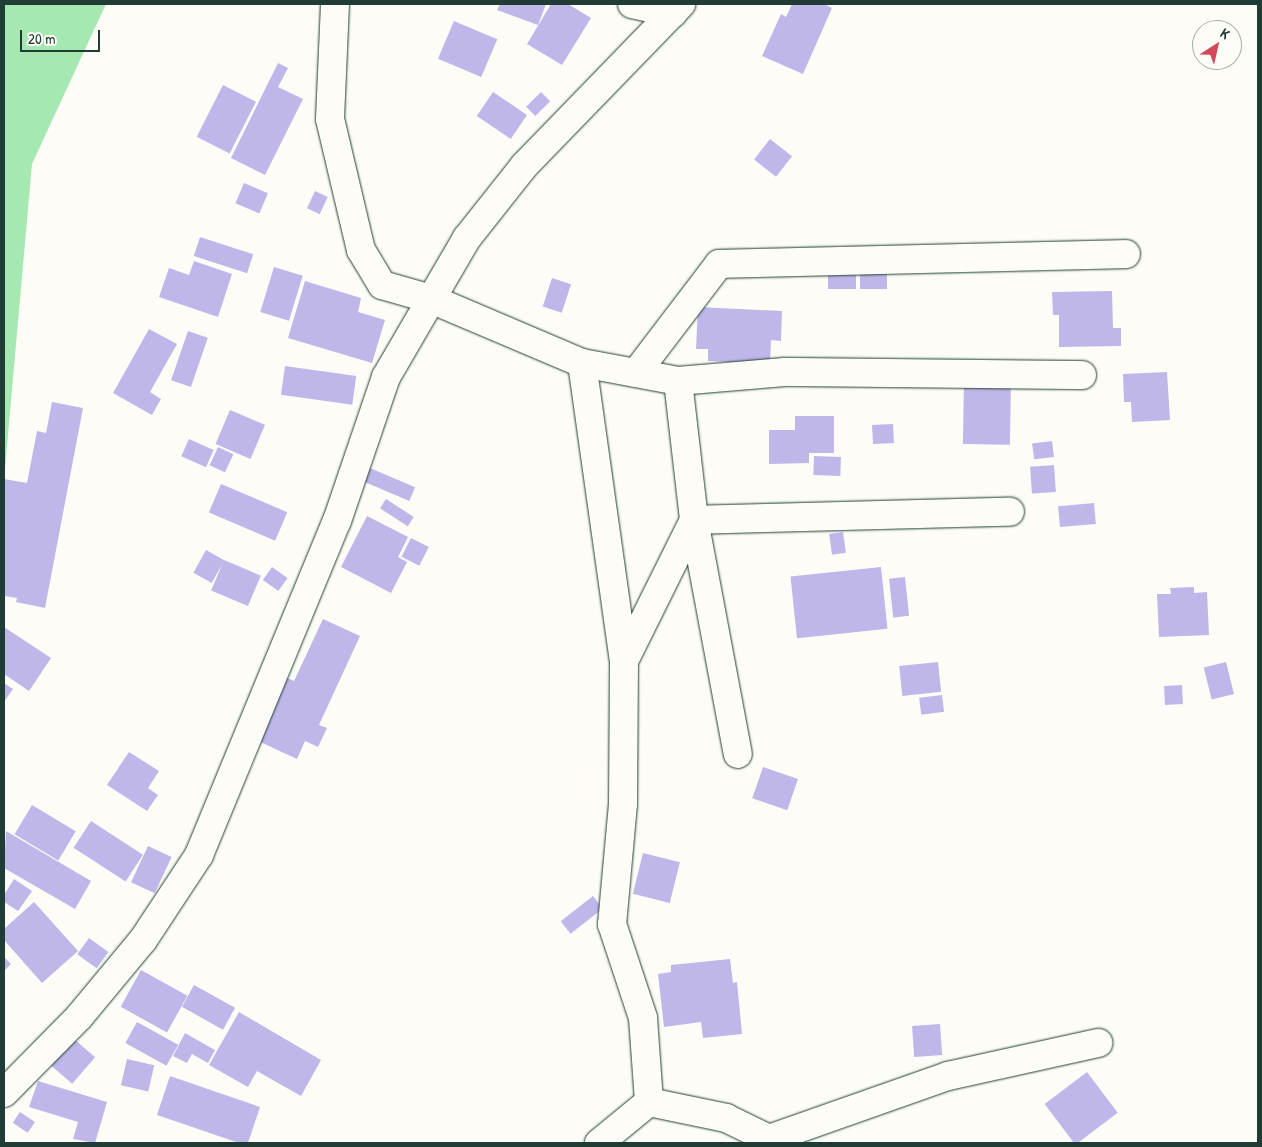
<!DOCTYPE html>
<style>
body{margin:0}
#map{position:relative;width:1262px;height:1147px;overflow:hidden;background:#fdfcf7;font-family:"Patrick Hand",sans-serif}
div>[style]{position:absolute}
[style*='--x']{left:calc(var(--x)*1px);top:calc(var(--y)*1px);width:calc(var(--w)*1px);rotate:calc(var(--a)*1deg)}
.green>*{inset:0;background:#a5e8b2}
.building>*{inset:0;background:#bfb7e9;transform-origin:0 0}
.roads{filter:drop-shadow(0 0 1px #1f3d34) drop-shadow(0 0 1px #1f3d34)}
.minor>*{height:28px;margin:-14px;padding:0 14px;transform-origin:14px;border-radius:14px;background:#fdfcf7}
span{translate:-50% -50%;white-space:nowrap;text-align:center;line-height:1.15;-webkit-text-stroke:4px #fdfcf7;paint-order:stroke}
.frame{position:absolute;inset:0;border:5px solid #1f3d34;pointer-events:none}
.north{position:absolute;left:1192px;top:20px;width:50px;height:50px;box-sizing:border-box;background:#fdfcf7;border:1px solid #a4b0a9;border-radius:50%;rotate:35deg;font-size:14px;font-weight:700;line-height:20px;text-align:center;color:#1f3d34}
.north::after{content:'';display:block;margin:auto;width:18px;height:22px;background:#d1495b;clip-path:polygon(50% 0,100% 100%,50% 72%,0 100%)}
.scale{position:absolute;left:20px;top:30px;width:80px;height:22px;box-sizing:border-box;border:2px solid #1f3d34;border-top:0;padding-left:6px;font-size:15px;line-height:18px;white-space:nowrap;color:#1f3d34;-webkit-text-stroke:4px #fdfcf7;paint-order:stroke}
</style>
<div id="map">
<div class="green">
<i style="clip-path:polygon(4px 4px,106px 4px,32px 164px,4px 480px)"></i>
</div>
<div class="building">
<i style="clip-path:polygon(500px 4px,546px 4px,538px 25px,497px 10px)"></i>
<i style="clip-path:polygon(551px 4px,568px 4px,591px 18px,562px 65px,527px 44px)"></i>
<i style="clip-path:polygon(792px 4px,824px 4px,832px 8px,803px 74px,762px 56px,781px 14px,786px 17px)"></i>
<i style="left:454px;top:21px;width:47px;height:41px;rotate:23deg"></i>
<i style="clip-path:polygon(278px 63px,288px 68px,278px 87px,303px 99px,265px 175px,231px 158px)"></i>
<i style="left:223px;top:85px;width:37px;height:58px;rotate:27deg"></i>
<i style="left:493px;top:92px;width:41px;height:29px;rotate:34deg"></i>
<i style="left:541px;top:92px;width:13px;height:21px;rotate:45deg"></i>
<i style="left:770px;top:139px;width:28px;height:26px;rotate:38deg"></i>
<i style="left:244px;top:183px;width:26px;height:22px;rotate:23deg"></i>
<i style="left:315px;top:191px;width:14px;height:19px;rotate:25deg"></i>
<i style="left:200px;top:237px;width:56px;height:20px;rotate:18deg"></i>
<i style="clip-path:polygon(194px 261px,232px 274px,218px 317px,159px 297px,169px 268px,189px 275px)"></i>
<i style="left:274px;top:267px;width:30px;height:47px;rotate:17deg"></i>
<i style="left:860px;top:272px;width:27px;height:17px"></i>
<i style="left:828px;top:273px;width:28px;height:16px"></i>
<i style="left:552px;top:278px;width:20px;height:30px;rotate:18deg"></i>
<i style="clip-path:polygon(305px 281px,361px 298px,358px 312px,385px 320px,372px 363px,288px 338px)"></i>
<i style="clip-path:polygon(1112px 291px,1113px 328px,1121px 328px,1121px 346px,1059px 347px,1059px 315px,1053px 315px,1052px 292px)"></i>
<i style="clip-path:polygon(698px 307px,782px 311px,781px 341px,771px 340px,770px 364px,708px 361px,708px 349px,696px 349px)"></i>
<i style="clip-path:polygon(149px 329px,177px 344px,150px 392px,161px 399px,152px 415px,113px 393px)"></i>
<i style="left:188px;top:331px;width:21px;height:52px;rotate:19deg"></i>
<i style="left:285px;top:366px;width:72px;height:29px;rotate:8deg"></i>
<i style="clip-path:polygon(1167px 372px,1170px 420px,1132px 422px,1131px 402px,1124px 402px,1123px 374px)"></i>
<i style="left:964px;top:380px;width:47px;height:64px;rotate:1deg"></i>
<i style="clip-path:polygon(52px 402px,83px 408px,45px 608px,16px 602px,17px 598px,4px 596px,4px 479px,27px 483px,37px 431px,46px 433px)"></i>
<i style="left:230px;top:410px;width:38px;height:37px;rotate:23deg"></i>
<i style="clip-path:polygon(795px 416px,834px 416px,834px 453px,809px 453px,809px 463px,769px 464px,769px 430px,795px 430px)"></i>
<i style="left:893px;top:424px;width:19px;height:21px;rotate:87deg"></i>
<i style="left:189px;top:439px;width:27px;height:19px;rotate:24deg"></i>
<i style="left:1052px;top:441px;width:16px;height:20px;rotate:83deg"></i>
<i style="left:218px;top:447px;width:17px;height:20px;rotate:25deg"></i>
<i style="left:814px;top:456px;width:27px;height:19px;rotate:2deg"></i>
<i style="left:1054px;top:465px;width:27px;height:24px;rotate:86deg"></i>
<i style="left:370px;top:468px;width:49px;height:15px;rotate:23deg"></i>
<i style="left:221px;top:484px;width:72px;height:31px;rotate:23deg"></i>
<i style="left:386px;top:499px;width:33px;height:11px;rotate:33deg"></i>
<i style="left:1094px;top:503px;width:21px;height:36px;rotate:85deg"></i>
<i style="clip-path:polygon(367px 516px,408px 537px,398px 557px,407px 562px,391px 593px,341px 567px)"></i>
<i style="left:843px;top:532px;width:21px;height:14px;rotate:82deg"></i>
<i style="left:411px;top:538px;width:20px;height:21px;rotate:27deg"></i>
<i style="left:206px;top:550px;width:21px;height:26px;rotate:29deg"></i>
<i style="left:224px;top:560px;width:40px;height:33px;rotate:23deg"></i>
<i style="left:272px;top:567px;width:19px;height:16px;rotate:35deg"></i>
<i style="left:881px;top:567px;width:62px;height:91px;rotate:84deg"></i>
<i style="left:905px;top:577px;width:39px;height:16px;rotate:84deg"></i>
<i style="clip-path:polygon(1194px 587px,1194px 593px,1207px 592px,1209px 635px,1159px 637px,1157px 594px,1171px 594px,1170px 588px)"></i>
<i style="clip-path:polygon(323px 619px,360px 636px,319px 725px,327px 728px,318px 747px,305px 741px,297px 759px,256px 740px,285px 677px,294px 681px)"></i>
<i style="clip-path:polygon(4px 627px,51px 658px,29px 691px,4px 674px)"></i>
<i style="left:938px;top:662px;width:30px;height:39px;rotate:84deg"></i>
<i style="left:1226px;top:662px;width:33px;height:23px;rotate:76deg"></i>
<i style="clip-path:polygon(4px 683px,13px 689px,4px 702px)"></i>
<i style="left:1182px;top:685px;width:19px;height:18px;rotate:87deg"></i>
<i style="left:942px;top:695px;width:17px;height:23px;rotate:83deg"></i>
<i style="clip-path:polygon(129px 752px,159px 771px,148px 788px,158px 795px,147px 811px,107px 785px)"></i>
<i style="left:763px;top:767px;width:37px;height:33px;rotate:19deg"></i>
<i style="left:32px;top:805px;width:51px;height:34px;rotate:31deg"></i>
<i style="left:91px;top:821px;width:62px;height:32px;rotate:33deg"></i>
<i style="clip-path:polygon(6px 831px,91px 881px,75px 909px,4px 868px)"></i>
<i style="left:148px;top:846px;width:26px;height:40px;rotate:25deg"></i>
<i style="left:643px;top:853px;width:38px;height:42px;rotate:14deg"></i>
<i style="clip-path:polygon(14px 879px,32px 891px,18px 911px,4px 902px,4px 895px)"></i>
<i style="left:593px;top:896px;width:16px;height:41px;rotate:52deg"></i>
<i style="clip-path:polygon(34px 902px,78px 951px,42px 983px,4px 940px,4px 929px)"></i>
<i style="left:89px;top:938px;width:24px;height:20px;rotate:36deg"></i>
<i style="clip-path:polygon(4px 957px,11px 964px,4px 971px)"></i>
<i style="clip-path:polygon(730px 959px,733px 983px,737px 982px,742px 1034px,703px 1038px,701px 1022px,664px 1027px,658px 974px,671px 972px,671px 965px)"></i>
<i style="left:141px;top:970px;width:53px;height:42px;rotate:29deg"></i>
<i style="left:194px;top:985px;width:47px;height:25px;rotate:29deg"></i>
<i style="clip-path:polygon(239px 1012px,321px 1060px,301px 1096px,257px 1071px,248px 1087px,209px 1065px)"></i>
<i style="left:137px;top:1022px;width:47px;height:24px;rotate:29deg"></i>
<i style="left:940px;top:1024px;width:31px;height:28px;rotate:86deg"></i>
<i style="clip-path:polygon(185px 1033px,215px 1050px,208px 1063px,192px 1054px,187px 1063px,173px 1056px)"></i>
<i style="left:74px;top:1039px;width:28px;height:35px;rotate:41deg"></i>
<i style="left:127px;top:1059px;width:28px;height:27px;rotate:13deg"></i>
<i style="left:1087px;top:1072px;width:51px;height:53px;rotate:53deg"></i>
<i style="clip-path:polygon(170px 1076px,260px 1107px,248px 1143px,239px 1143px,157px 1115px)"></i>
<i style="clip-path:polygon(38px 1081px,107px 1102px,95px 1143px,73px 1139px,78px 1122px,29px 1107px)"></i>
<i style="left:20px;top:1112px;width:18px;height:13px;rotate:34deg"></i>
</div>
<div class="roads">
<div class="minor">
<i style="--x:335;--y:4;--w:115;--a:92.5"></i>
<i style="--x:330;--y:119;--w:135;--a:76.7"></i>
<i style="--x:361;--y:250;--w:41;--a:59"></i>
<i style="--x:382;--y:285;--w:51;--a:15.9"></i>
<i style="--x:431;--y:299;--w:164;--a:23"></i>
<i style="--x:582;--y:363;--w:98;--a:10.6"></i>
<i style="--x:678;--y:381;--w:107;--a:-4.8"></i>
<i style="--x:785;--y:372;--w:297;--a:0.6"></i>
<i style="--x:632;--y:4;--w:42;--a:12.4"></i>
<i style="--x:582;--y:363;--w:301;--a:82"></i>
<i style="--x:624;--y:661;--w:143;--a:90.4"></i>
<i style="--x:623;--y:804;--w:121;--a:95.2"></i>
<i style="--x:612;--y:924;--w:99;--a:71.7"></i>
<i style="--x:643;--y:1018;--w:84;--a:85.9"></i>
<i style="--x:649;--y:1102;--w:65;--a:140.6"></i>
<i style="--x:636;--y:373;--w:137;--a:-52.7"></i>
<i style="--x:719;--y:264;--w:407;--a:-1.4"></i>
<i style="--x:678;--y:381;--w:140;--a:83.4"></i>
<i style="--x:694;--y:520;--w:238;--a:79.4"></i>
<i style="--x:624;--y:661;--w:157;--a:-63.6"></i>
<i style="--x:694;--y:520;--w:316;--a:-1.5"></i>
<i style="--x:4;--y:1093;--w:107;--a:-45.4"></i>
<i style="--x:79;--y:1017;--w:100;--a:-50.3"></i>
<i style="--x:143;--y:940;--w:102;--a:-56.6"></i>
<i style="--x:199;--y:855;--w:361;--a:-67.6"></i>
<i style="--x:337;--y:521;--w:152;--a:-71.2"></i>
<i style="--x:386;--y:377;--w:161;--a:-59.8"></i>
<i style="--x:467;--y:238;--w:92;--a:-51.6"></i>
<i style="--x:524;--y:166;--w:226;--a:-45.9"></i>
<i style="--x:649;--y:1102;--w:79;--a:11.7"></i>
<i style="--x:726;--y:1118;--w:48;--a:26"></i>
<i style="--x:769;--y:1139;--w:190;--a:-19.4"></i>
<i style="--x:948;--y:1076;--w:154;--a:-12.4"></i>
</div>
</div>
<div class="frame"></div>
<div class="north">K</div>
<div class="scale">20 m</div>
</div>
